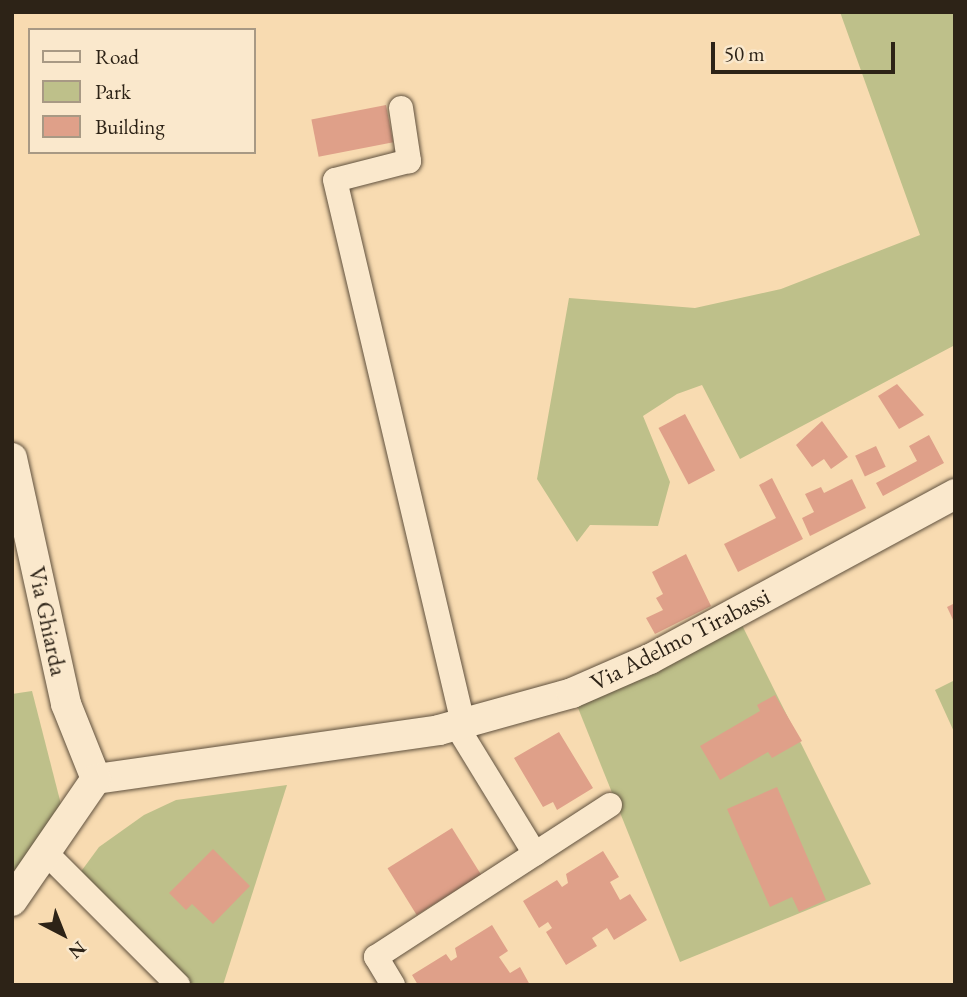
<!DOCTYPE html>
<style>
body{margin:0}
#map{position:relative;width:967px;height:997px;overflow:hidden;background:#f8dbb1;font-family:"EB Garamond",serif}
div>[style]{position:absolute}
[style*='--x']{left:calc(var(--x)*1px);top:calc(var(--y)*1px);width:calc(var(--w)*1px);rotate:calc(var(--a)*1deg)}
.green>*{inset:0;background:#bec08a}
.building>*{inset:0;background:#dfa089;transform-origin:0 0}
.roads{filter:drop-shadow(0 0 2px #60513e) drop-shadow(0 0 2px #60513e)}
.minor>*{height:24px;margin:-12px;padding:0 12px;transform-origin:12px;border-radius:12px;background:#fae8cc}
.tertiary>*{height:30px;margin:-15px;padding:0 15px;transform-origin:15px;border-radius:15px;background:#fae8cc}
span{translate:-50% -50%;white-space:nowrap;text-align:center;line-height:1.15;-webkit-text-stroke:5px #fae8cc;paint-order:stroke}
.street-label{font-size:24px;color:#2d2317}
.frame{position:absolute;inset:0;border:14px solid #2d2317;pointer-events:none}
.legend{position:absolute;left:28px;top:28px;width:228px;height:126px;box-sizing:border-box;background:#fae8cc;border:2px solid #a89984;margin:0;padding:9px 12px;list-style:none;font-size:21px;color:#2d2317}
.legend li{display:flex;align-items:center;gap:14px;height:35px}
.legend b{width:35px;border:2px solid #a89984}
.north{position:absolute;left:28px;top:899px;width:70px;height:70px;-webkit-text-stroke:5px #fae8cc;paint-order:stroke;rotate:138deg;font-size:19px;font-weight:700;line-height:28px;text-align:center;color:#2d2317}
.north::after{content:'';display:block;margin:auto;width:24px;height:32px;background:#2d2317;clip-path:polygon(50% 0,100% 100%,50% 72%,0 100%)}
.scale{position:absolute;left:711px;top:42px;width:184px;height:32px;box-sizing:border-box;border:4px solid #2d2317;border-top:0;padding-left:9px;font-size:21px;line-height:24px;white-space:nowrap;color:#2d2317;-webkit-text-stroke:5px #fae8cc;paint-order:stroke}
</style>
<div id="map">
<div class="green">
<i style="clip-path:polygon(840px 12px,955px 12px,955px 345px,740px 459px,702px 385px,677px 394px,643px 416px,670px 482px,658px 526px,590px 525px,577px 542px,537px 479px,569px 298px,695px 308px,781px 289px,920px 235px)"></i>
<i style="clip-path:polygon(736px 613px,871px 884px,680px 962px,572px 693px)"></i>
<i style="clip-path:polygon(955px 680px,955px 734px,935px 690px)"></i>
<i style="clip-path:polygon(32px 691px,65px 820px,12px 901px,12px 694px)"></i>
<i style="clip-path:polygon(287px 785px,223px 985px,178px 985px,74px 881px,99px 847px,144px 815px,176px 800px)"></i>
</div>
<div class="building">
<i style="left:386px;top:105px;width:38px;height:76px;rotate:79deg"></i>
<i style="clip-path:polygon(897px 384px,924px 415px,899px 429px,878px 396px)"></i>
<i style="left:685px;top:414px;width:64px;height:30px;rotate:62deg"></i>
<i style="clip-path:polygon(822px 421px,848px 457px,831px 469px,824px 459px,812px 467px,796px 445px)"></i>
<i style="clip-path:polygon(929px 435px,944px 463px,883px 496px,876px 483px,917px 461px,909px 446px)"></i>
<i style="left:876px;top:446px;width:23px;height:23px;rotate:65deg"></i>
<i style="clip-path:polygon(772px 478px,803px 539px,738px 572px,724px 544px,776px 518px,759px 485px)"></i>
<i style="clip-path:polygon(852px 479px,866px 508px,810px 536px,802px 518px,814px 512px,805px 494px,821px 487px,824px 493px)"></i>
<i style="clip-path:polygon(686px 554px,711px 606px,655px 634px,646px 618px,663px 610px,656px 598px,663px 594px,652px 572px)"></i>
<i style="clip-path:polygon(955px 603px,955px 624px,947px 607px)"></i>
<i style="clip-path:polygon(775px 695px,802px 741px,772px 758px,768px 752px,720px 780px,700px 746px,760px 711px,757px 705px)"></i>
<i style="clip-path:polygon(559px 732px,593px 788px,557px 810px,553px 802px,543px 807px,514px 758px)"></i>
<i style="clip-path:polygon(777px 787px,826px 900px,799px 912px,792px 897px,770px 907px,727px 809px)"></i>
<i style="left:452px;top:828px;width:55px;height:76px;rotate:58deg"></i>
<i style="clip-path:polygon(213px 849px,250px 886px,213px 924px,192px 904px,186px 910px,169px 893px)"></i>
<i style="clip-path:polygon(603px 851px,619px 877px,610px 882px,620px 900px,630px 894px,647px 920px,614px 940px,607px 928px,592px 938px,597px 946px,566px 965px,546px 932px,552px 928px,548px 922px,539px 928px,523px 901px,557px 880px,562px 887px,568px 883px,566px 874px)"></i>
<i style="clip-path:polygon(492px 925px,508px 951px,499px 957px,510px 973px,520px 967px,530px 985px,418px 985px,412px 975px,446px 954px,451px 961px,457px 957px,455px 948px)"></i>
</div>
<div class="roads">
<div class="minor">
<i style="--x:401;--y:108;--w:54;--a:81.4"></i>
<i style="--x:409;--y:161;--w:76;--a:165.6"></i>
<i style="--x:335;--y:180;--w:558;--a:76.74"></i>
<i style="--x:456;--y:725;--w:151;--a:58.5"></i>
<i style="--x:44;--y:851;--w:190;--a:45"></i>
<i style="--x:393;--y:985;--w:33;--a:-121"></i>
<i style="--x:376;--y:957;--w:279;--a:-33"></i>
</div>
<div class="tertiary">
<i style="--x:12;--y:458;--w:252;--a:77.6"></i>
<i style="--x:66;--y:704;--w:81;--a:68.2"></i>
<i style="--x:96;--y:779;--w:346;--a:-8.1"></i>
<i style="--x:439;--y:730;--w:138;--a:-15.5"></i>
<i style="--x:572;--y:693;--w:85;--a:-23.6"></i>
<i style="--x:650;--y:659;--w:347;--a:-28.4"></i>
<i style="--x:12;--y:901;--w:148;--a:-55.5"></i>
</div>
</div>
<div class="street-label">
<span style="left:48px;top:621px;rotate:78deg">Via Ghiarda</span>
<span style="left:680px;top:639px;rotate:-27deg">Via Adelmo Tirabassi</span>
</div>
<div class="frame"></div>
<ul class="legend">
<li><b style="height:9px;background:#fae8cc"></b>Road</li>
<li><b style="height:19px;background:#bec08a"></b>Park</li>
<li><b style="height:19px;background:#dfa089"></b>Building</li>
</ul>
<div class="north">N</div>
<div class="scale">50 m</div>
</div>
